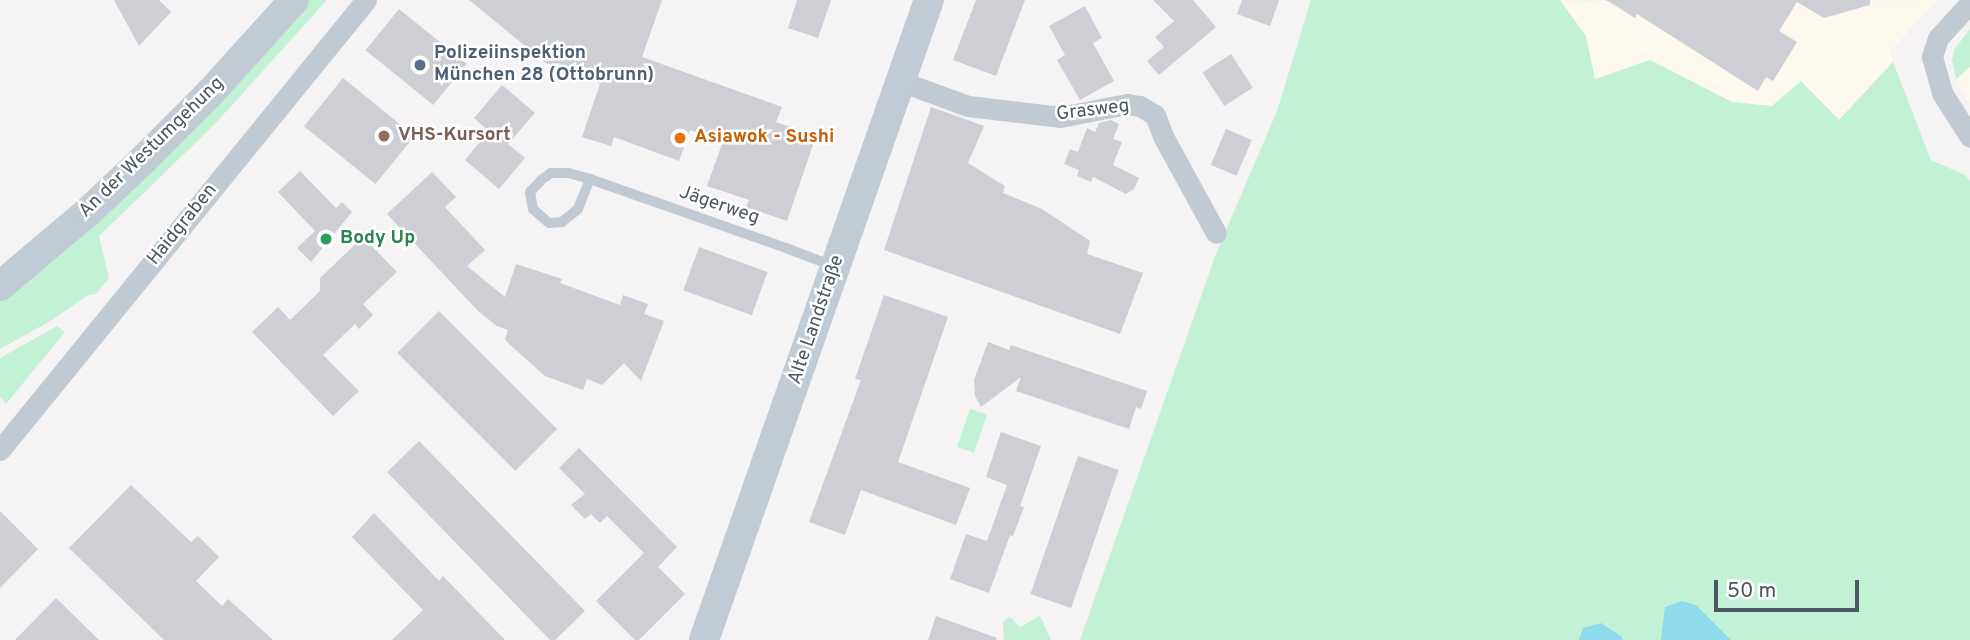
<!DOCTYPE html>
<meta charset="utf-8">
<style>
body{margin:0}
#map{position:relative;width:1970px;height:640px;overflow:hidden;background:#f5f3f3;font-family:Overpass,sans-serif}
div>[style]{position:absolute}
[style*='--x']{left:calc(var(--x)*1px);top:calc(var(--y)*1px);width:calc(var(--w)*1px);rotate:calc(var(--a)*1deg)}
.commercial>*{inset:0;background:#fdf9ef}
.green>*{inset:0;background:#c3f1d5;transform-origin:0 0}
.water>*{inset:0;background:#90daee}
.building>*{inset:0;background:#cdcfd5;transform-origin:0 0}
.service>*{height:10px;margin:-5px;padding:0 5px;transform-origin:5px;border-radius:5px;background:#c1cad2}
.minor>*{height:21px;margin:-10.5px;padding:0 10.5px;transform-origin:10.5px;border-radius:10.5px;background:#c1cad2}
.secondary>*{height:30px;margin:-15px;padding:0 15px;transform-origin:15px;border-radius:15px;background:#c1cbd6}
.dots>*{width:19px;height:19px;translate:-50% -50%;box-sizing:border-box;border:4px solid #fff;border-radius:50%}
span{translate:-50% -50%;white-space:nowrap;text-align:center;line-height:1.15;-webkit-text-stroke:5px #fff;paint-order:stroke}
.service-label{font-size:19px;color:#4e5e75;font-weight:700}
.left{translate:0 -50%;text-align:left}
.street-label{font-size:19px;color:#4a5661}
.education-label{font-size:19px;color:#785e54;font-weight:700}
.food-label{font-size:19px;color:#c56008;font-weight:700}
.leisure-label{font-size:19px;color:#27864d;font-weight:700}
.scale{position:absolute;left:1714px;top:580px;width:145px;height:32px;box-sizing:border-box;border:4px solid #4a5661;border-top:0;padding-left:9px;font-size:21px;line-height:24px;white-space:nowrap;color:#4a5661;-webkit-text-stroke:5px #fff;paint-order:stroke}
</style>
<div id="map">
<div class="commercial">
<i style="clip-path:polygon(1938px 0,1890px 51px,1893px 62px,1839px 120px,1801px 82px,1772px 106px,1732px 102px,1651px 60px,1595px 79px,1586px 36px,1559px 1px)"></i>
<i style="clip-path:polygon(1970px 67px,1970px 104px,1956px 79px)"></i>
</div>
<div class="green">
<i style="clip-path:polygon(307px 0,327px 0,213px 126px,99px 236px,109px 278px,96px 294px,88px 295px,52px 320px,0 349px,0 300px)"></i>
<i style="clip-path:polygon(1311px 0,1560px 0,1586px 36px,1595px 79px,1650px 60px,1732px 102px,1772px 106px,1801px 81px,1839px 120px,1893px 62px,1931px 160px,1965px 175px,1970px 181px,1970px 640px,1080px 640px,1217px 251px,1277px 111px)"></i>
<i style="clip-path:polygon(1970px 29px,1970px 67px,1956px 79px,1952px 60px,1954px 50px)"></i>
<i style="clip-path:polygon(57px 326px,65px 332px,6px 404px,0 397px,0 358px)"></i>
<i style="left:970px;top:409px;width:18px;height:40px;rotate:19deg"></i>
<i style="clip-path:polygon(1040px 616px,1051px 640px,1004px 640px,1003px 622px,1010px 617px,1020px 627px)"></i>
</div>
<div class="water">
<i style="clip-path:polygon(1682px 601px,1696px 605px,1731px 640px,1661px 640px,1665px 607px)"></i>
<i style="clip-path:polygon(1601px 623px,1622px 637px,1623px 640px,1579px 640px,1583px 628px)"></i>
</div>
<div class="building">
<i style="clip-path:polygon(114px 0,159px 0,171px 12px,139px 46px)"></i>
<i style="clip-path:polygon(469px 0,662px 0,642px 57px,782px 107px,776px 122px,816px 136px,787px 221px,746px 207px,749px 200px,707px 186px,723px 141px,690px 130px,679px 161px,614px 137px,611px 146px,582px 137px,600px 84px,546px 63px)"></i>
<i style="clip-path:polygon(797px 0,831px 0,818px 38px,788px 28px)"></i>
<i style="clip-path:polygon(976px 0,1025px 0,996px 76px,953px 60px)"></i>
<i style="clip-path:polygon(1153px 0,1193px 0,1216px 27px,1159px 75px,1147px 61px,1164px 47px,1155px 37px,1174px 21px)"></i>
<i style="clip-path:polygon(1242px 0,1279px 0,1270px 26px,1237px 14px)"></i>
<i style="clip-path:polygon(1606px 0,1870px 0,1870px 5px,1824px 18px,1797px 2px,1779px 31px,1797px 42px,1773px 81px,1766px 77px,1758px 91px,1637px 14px,1635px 18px)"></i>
<i style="clip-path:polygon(1085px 6px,1102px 38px,1093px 43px,1114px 81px,1080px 100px,1057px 60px,1065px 55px,1049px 26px)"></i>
<i style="left:399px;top:9px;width:87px;height:53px;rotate:39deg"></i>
<i style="left:1231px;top:54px;width:40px;height:34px;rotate:57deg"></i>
<i style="left:343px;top:78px;width:92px;height:62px;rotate:39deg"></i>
<i style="clip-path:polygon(502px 85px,535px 113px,508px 144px,525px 158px,499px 189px,465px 160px,489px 131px,474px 118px)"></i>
<i style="clip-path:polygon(931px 107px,984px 126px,968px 163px,1005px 186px,1003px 193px,1042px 209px,1090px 241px,1087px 254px,1143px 273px,1120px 334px,884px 250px)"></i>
<i style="clip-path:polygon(1111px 120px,1119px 124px,1113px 139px,1122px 142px,1113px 165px,1139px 178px,1134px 189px,1126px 194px,1093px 177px,1091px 182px,1077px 176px,1079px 170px,1064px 164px,1070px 149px,1078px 152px,1087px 128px,1095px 132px,1099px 123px)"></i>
<i style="left:1226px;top:129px;width:28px;height:39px;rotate:23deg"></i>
<i style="clip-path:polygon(300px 171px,336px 208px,342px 202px,352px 212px,311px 262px,297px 248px,315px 231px,278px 192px)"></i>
<i style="clip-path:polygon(432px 172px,456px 197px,445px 207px,485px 250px,467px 266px,505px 297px,516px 264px,562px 279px,560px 283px,620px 305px,623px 295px,648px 304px,644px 314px,664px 321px,641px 381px,624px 363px,602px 385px,587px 379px,583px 390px,545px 376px,508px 343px,505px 339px,508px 330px,497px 326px,478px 311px,387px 214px)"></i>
<i style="clip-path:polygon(363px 237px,397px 272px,363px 304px,373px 315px,359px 329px,355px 324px,323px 355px,359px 391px,333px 416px,252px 332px,278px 307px,290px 320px,320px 291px,320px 278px)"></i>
<i style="left:699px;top:247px;width:73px;height:46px;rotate:20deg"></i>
<i style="clip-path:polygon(884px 295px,948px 317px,898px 462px,970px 488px,956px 525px,861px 490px,845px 535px,809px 522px,861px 380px,855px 379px)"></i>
<i style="left:439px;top:311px;width:167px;height:59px;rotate:45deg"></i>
<i style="clip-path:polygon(988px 342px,1009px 350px,1011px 345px,1147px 391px,1141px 409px,1136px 407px,1129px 429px,1016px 391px,1021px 377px,981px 407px,975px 396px,974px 380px)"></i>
<i style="clip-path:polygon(1001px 432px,1041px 446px,1020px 506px,1024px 507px,1013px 536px,1010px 535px,989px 593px,950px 579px,966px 534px,987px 541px,1007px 485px,986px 477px)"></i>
<i style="clip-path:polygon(419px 441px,585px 611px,555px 640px,550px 640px,387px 472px)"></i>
<i style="clip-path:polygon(579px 448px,677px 547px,658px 567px,685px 594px,639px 640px,635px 640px,596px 601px,644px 553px,607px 516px,600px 523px,591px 514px,585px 519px,571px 505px,585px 494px,559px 468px)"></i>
<i style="left:1078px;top:456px;width:43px;height:146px;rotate:19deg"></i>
<i style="clip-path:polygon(131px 485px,191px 542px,198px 536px,219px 557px,196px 581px,222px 606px,228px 599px,273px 640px,164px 640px,69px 548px)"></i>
<i style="clip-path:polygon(0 511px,38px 549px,0 588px)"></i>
<i style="clip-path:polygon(374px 513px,439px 581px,443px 576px,505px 640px,392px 640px,423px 610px,352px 537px)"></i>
<i style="clip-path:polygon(56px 598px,99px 640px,15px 640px)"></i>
<i style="clip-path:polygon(936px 616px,997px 638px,996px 640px,928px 640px)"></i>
</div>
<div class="service">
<i style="--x:590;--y:179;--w:32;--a:112"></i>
<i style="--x:578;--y:209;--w:21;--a:141"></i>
<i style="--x:562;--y:222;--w:13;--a:176"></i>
<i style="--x:549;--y:223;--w:21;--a:-139"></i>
<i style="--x:533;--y:209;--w:17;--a:-100"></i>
<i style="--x:530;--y:192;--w:16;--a:-47"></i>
<i style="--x:541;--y:180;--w:12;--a:-35"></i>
<i style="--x:551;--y:173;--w:17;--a:0"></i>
<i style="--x:568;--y:173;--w:23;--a:15"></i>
<i style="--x:590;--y:179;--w:57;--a:19.4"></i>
<i style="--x:644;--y:198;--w:151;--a:19.4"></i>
<i style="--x:786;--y:248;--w:50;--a:21"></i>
</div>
<div class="minor">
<i style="--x:1970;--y:3;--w:47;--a:132.4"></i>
<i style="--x:1938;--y:38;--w:20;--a:108"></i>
<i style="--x:1932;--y:57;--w:37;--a:74"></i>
<i style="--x:1942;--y:93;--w:52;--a:57.5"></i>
<i style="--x:900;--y:81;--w:72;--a:20.2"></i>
<i style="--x:968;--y:106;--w:93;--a:6.8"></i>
<i style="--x:1060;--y:117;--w:68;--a:-11"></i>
<i style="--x:1127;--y:104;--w:13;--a:9"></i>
<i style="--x:1140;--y:106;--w:17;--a:31"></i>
<i style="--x:1155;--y:115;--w:25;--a:69"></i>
<i style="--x:1164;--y:138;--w:108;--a:61.3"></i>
<i style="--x:0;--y:450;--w:580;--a:-50.88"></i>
</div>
<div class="secondary">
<i style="--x:0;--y:286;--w:115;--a:-40.1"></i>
<i style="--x:88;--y:212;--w:77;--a:-43.4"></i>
<i style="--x:144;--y:159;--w:93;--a:-45"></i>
<i style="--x:210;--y:93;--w:125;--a:-47.9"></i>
<i style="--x:704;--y:640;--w:678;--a:-70.63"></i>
</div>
<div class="dots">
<i style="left:420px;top:65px;background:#5c6f8a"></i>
<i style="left:384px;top:136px;background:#8d6e63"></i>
<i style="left:680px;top:138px;background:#e8710a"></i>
<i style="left:326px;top:239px;background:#2e9e5b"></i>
</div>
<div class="service-label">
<span class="left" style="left:434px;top:65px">Polizeiinspektion<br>München 28 (Ottobrunn)</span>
</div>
<div class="street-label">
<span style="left:1093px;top:111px;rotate:-7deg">Grasweg</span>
<span style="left:152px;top:148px;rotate:-44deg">An der Westumgehung</span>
<span style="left:719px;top:206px;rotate:19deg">Jägerweg</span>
<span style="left:183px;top:225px;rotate:-51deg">Haidgraben</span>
<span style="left:817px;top:320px;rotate:-71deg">Alte Landstraße</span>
</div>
<div class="education-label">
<span class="left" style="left:398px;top:136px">VHS-Kursort</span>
</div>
<div class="food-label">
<span class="left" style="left:694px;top:138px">Asiawok - Sushi</span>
</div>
<div class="leisure-label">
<span class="left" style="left:340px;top:239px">Body Up</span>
</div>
<div class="scale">50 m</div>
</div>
